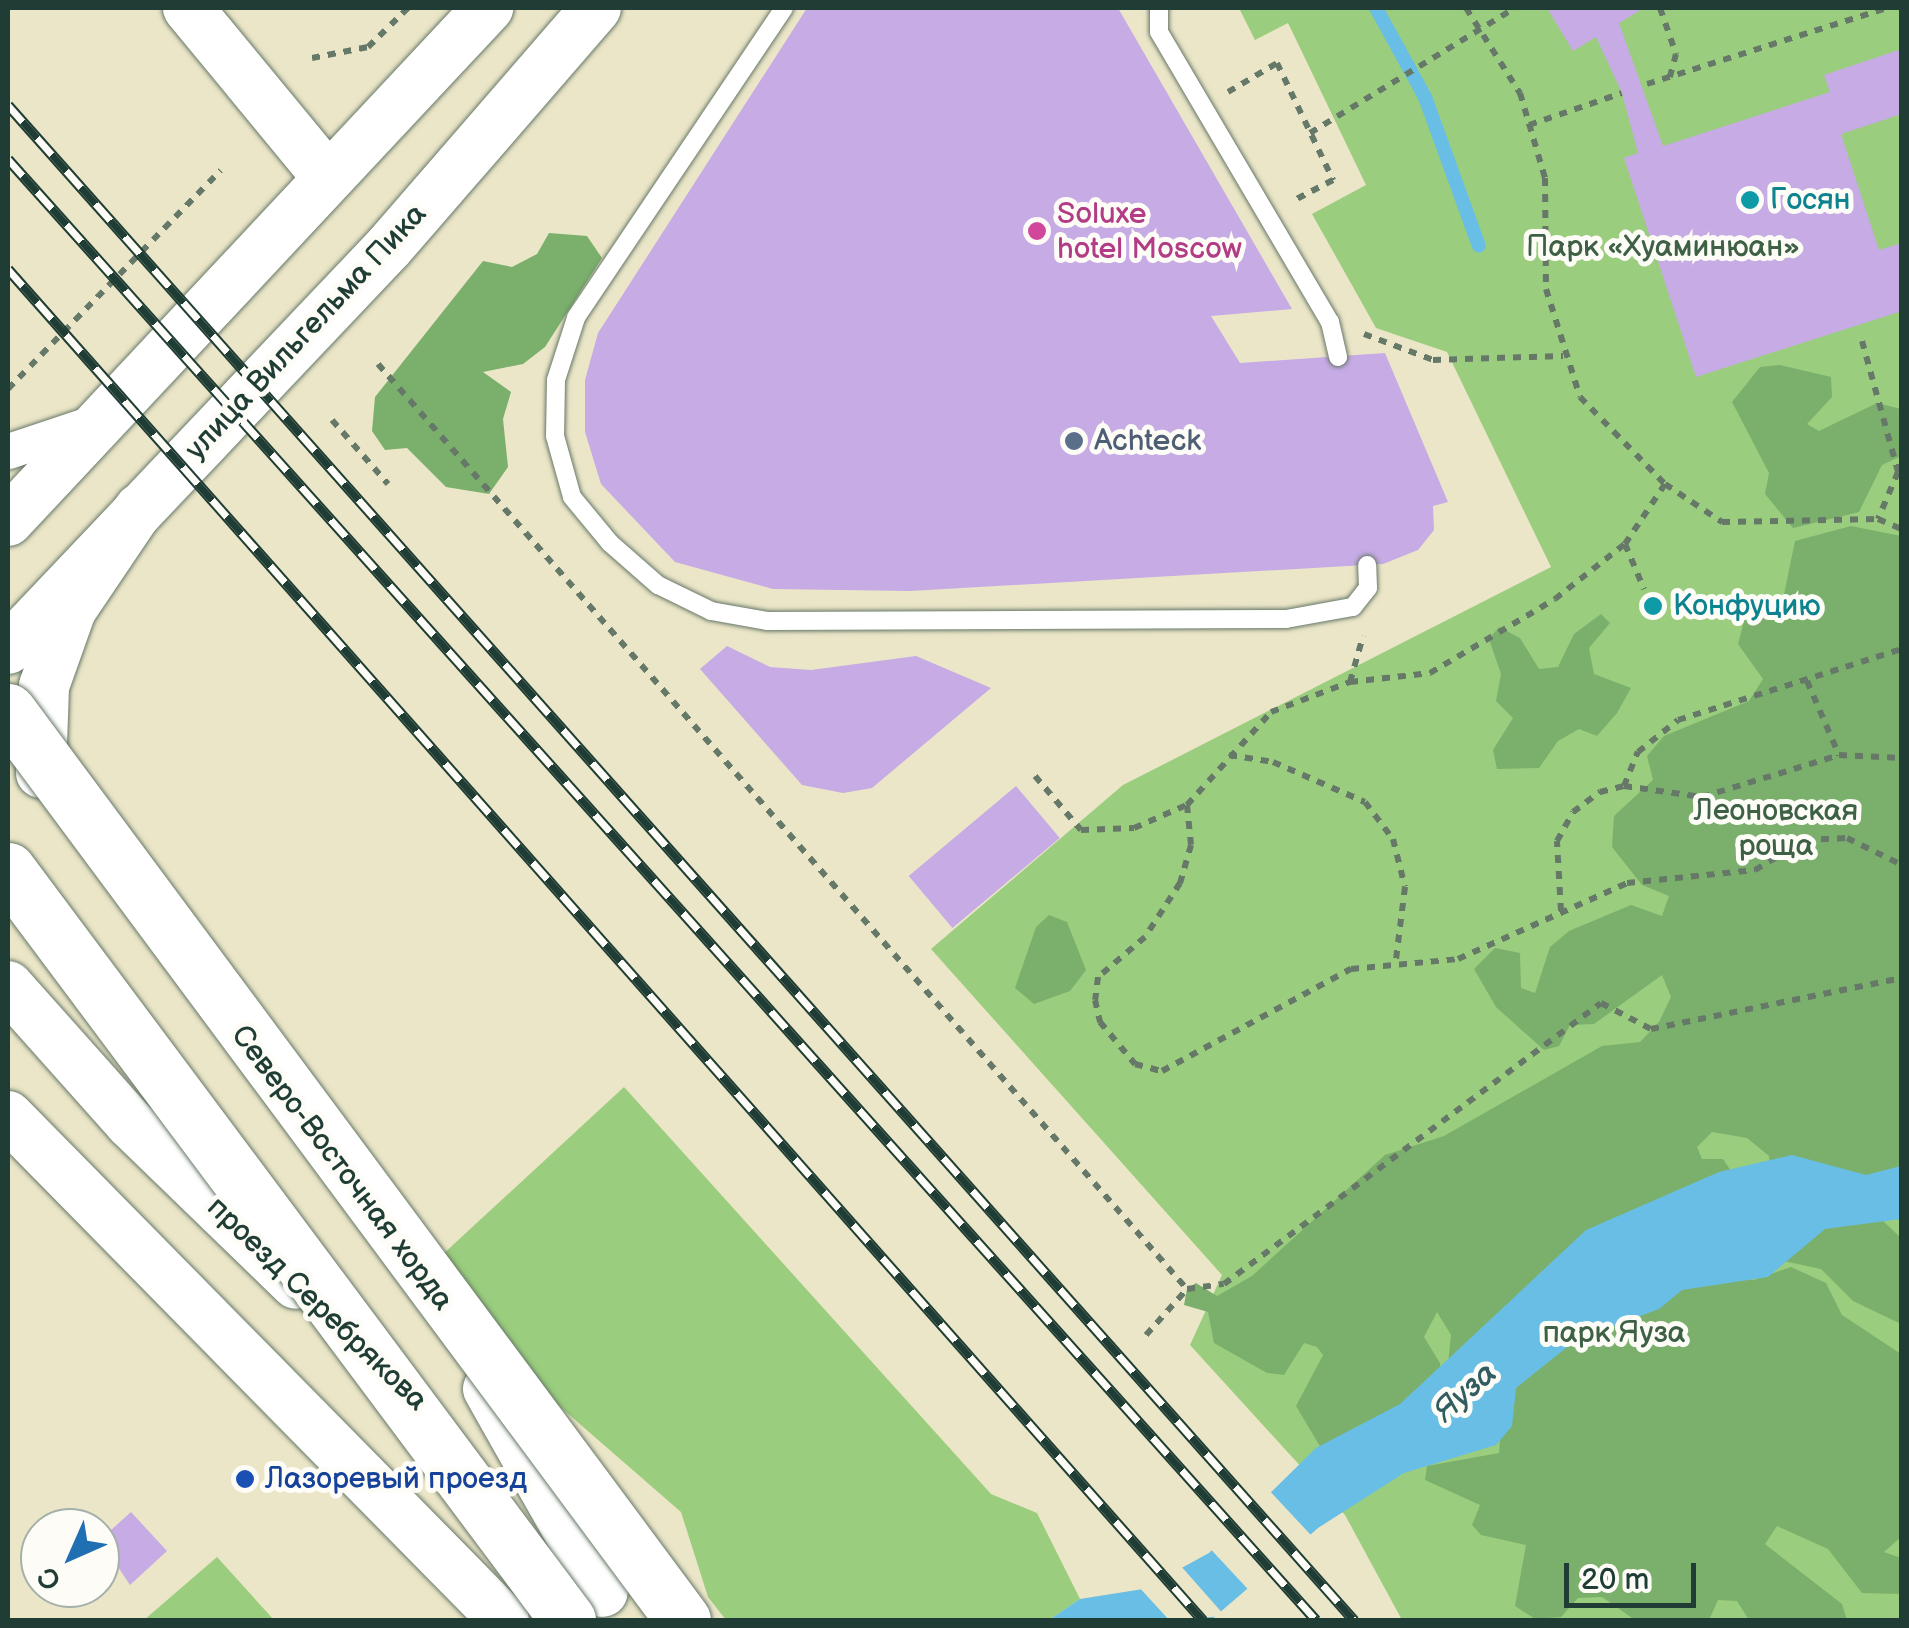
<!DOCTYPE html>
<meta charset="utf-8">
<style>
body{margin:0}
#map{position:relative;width:1909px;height:1628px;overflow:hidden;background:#ebe6c8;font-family:"Balsamiq Sans",sans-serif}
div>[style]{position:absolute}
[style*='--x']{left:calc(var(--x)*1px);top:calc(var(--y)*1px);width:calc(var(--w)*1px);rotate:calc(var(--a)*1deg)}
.green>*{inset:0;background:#9acd7d}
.forest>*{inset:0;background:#7bb06c}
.water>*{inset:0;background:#69bee5}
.pier>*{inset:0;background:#ebe6c8;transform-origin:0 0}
.stream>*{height:14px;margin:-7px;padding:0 7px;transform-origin:7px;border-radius:7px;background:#69bee5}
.building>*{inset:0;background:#c6abe5;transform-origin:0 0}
.path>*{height:6px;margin-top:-3px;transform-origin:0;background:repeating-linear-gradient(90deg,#667868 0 8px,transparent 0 16px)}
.roads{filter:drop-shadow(0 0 2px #667868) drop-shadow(0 0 2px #667868)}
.lane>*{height:18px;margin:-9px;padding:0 9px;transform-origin:9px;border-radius:9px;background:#fff}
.street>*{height:35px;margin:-17.5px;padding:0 17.5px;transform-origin:17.5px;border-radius:17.5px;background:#fff}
.secondary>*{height:50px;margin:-25px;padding:0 25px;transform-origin:25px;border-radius:25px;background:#fff}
.rail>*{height:11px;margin-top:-5.5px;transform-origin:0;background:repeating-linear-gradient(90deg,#fdfcf7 0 22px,#1f3d34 0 44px);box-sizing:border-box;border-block:2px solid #1f3d34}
.bridges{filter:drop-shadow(0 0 2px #667868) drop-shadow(0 0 2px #667868)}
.primary-bridge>*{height:55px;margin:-27.5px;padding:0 27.5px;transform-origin:27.5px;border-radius:27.5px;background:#fff}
.dots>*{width:28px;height:28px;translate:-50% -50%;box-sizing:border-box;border:5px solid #fdfcf7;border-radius:50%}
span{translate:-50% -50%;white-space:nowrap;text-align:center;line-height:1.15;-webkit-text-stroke:10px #fdfcf7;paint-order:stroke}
.culture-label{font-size:30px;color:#0d838f}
.left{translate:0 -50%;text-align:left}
.hotel-label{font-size:30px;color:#b23c85}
.park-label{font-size:30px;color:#3e6146}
.street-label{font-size:30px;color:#1f3d34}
.service-label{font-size:30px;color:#4e5e75}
.transit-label{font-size:30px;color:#164399}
.water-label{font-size:32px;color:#325d60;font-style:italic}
.frame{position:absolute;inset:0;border:10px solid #1f3d34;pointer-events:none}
.north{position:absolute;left:20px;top:1508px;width:100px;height:100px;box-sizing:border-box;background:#fdfcf7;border:2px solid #a4b0a9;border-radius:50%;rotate:225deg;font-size:28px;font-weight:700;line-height:40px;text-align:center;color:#1f3d34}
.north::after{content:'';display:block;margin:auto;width:35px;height:45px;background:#1f6fb2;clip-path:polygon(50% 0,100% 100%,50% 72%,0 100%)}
.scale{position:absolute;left:1564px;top:1563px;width:132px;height:45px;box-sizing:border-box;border:5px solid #1f3d34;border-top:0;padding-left:12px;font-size:30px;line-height:35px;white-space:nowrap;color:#1f3d34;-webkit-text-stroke:8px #fdfcf7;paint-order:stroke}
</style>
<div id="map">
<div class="green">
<i style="clip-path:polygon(1239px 8px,1901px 8px,1901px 1620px,1402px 1620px,1345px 1515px,1190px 1345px,1222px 1275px,931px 949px,1123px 785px,1551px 567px,1447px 352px,1376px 328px,1312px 214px,1366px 185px,1288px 23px,1255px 40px)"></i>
<i style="clip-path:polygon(624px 1087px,991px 1494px,1037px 1513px,1080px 1599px,1049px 1620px,726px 1620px,708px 1597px,681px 1512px,551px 1399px,441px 1256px)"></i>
<i style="clip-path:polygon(217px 1557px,274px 1620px,144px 1620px)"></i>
</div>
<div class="forest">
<i style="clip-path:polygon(549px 233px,587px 236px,602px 258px,545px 347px,523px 364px,483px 372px,511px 392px,503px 419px,508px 467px,489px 494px,446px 487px,407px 448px,385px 450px,372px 431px,375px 397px,483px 261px,512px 267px,537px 254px)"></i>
<i style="clip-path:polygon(1780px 365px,1831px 377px,1832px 397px,1807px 424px,1819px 431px,1877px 403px,1901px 409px,1901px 456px,1882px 465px,1859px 512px,1793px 528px,1765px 494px,1769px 473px,1732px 402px,1760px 367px)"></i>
<i style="clip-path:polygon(1851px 526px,1901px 536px,1901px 1200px,1770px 1171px,1769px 1156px,1747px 1138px,1712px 1132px,1697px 1147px,1702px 1159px,1723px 1159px,1731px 1171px,1447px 1374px,1451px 1335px,1437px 1312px,1424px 1337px,1440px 1363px,1440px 1388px,1324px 1453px,1296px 1406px,1323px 1355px,1317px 1347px,1304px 1343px,1284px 1375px,1267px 1373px,1214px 1343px,1208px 1312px,1184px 1305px,1187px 1289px,1196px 1283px,1217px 1296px,1252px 1276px,1385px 1155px,1444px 1136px,1602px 1046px,1640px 1042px,1659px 1022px,1671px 997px,1662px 975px,1594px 1024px,1570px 1025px,1559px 1046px,1544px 1050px,1496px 1007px,1474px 969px,1495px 948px,1520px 953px,1521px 988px,1535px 993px,1550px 947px,1569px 931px,1631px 905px,1662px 916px,1669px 896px,1642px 885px,1612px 847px,1614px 816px,1653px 780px,1647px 756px,1664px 736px,1749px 701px,1763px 679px,1738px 644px,1744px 621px,1753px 606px,1783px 599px,1795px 541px)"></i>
<i style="clip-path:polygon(1601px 614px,1610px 623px,1589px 648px,1594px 674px,1631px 688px,1617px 713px,1597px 736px,1579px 729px,1558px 741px,1539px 768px,1497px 769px,1493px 750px,1513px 718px,1496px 701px,1501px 674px,1489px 639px,1499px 627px,1520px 638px,1539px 669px,1558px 667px,1574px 634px)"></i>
<i style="clip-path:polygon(1049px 915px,1067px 922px,1086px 970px,1070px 991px,1034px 1004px,1015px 988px,1036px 927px)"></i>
<i style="clip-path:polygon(1882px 1220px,1901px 1238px,1901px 1324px,1853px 1301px,1821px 1269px,1779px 1260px,1781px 1233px)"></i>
<i style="clip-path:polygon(1791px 1267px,1826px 1283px,1842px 1315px,1901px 1354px,1901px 1537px,1884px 1552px,1901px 1558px,1901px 1594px,1862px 1593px,1828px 1549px,1777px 1526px,1765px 1544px,1842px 1604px,1847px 1620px,1749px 1620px,1737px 1601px,1718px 1600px,1709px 1620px,1635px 1620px,1602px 1597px,1578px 1598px,1561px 1617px,1535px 1619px,1515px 1606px,1526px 1545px,1481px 1535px,1472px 1525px,1480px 1505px,1425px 1480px,1427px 1466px,1499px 1453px,1505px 1377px,1639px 1292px,1728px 1273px,1754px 1280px)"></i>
</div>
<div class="water">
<i style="clip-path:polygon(1792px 1155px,1866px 1175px,1901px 1166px,1901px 1219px,1825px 1229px,1768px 1277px,1682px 1290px,1659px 1309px,1576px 1340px,1516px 1388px,1512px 1426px,1496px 1445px,1404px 1473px,1318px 1528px,1211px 1620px,1049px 1620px,1080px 1599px,1143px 1589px,1209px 1553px,1316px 1448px,1400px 1404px,1586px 1230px,1719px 1172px)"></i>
</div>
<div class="pier">
<i style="left:1267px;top:1488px;width:69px;height:83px;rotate:47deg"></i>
<i style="clip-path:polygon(1180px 1565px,1225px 1616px,1169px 1620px,1138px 1586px)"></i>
</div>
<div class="stream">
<i style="--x:1376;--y:8;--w:102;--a:61.2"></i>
<i style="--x:1425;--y:97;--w:158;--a:70.1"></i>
</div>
<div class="building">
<i style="clip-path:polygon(807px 8px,1118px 8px,1292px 309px,1211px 316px,1240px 363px,1385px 353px,1448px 502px,1433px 506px,1434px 530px,1418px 550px,1383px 564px,910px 591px,773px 589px,675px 562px,601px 484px,585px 432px,585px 380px,598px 333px)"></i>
<i style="clip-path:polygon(1547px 8px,1644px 8px,1619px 23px,1663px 146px,1830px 92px,1824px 75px,1902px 49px,1902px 114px,1841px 134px,1879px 250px,1902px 243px,1902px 311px,1696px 377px,1624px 158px,1638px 153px,1622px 93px,1596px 37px,1573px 51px)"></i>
<i style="clip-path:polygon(727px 646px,770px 667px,811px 670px,916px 656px,991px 688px,872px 788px,843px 793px,802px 785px,700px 669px)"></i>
<i style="left:1016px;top:786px;width:68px;height:140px;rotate:50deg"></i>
<i style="clip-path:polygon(131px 1512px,167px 1551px,130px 1585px,100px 1540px)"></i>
</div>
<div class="path">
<i style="--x:1466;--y:8;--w:101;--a:57.6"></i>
<i style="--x:1520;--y:93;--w:89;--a:73.6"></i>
<i style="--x:1545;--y:178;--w:111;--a:89.5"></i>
<i style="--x:1546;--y:289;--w:113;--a:72.5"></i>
<i style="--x:1580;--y:397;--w:122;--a:45.7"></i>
<i style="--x:1665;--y:484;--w:69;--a:33.7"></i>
<i style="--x:1722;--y:522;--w:156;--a:-1.1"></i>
<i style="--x:1878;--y:519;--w:26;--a:23"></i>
<i style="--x:1660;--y:8;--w:49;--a:70.8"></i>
<i style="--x:1676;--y:54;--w:24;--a:105"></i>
<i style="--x:312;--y:58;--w:57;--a:-11.1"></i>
<i style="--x:368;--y:47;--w:56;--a:-44.3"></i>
<i style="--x:1647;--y:84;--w:252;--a:-17.6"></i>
<i style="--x:1228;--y:92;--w:57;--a:-30.6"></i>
<i style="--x:1277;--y:63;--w:130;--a:64.4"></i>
<i style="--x:1333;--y:180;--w:47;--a:152.4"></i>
<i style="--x:1529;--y:125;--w:98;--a:-19"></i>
<i style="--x:1310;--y:133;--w:240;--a:-31.4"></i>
<i style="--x:1364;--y:334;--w:74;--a:20.6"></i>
<i style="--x:1433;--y:360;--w:130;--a:-1.8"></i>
<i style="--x:1862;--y:341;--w:136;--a:74.6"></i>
<i style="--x:1898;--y:472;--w:51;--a:113.1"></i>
<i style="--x:378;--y:364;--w:1229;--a:48.83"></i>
<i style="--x:1187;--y:1289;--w:37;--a:-8"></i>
<i style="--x:1224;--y:1284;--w:470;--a:-36.7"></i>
<i style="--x:1601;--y:1003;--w:56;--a:27.5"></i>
<i style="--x:1651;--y:1029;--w:256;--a:-11.5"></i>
<i style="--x:8;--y:389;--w:305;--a:-45.8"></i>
<i style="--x:332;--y:420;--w:85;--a:48.8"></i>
<i style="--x:1625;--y:544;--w:49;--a:67.1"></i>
<i style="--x:1807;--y:681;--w:81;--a:66.6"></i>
<i style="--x:1350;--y:682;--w:48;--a:-74.2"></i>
<i style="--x:1229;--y:755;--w:45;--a:9"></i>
<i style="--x:1273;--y:762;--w:100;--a:23.5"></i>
<i style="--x:1365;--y:802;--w:46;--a:52.9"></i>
<i style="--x:1393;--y:839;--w:49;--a:76"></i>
<i style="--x:1405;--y:887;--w:73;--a:97.1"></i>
<i style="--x:1035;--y:776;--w:71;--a:49.6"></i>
<i style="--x:1081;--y:830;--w:53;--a:-2.2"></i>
<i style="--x:1134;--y:828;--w:58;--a:-23.5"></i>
<i style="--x:1187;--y:805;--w:125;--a:-47.9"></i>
<i style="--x:1271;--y:712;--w:85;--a:-20.8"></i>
<i style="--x:1350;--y:682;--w:81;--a:-6.4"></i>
<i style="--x:1430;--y:673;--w:145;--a:-30.6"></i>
<i style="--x:1555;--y:599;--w:89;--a:-38.2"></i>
<i style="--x:1625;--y:544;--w:72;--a:-56.3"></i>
<i style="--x:1624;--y:786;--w:37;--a:-68"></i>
<i style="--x:1638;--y:752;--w:51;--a:-38.7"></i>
<i style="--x:1678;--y:720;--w:235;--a:-17.6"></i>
<i style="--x:1187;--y:805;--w:40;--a:84.3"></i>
<i style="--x:1191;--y:845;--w:40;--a:106"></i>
<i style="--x:1180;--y:883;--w:64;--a:122.9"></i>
<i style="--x:1145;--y:937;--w:62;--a:139.6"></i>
<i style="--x:1098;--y:977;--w:23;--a:97"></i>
<i style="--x:1095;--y:1000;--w:23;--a:77"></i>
<i style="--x:1100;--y:1022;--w:55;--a:50.2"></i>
<i style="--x:1135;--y:1064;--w:28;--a:15"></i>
<i style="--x:1162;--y:1071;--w:215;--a:-28.4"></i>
<i style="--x:1351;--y:969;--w:107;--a:-5.3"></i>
<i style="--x:1458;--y:959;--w:185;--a:-24.2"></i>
<i style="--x:1627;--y:883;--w:129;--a:-5.8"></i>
<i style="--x:1755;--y:870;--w:58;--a:-31"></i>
<i style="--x:1805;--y:840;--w:42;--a:-2.7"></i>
<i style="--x:1847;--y:838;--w:61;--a:26.1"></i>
<i style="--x:1561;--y:911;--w:70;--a:-93.3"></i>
<i style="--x:1557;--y:841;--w:33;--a:-61"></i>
<i style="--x:1573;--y:812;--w:34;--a:-37"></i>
<i style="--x:1600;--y:792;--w:25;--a:-14"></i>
<i style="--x:1624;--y:786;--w:79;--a:8"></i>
<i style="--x:1702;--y:797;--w:143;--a:-17"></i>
<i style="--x:1839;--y:755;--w:63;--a:2.7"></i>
<i style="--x:1146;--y:1335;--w:62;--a:-48.3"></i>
</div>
<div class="roads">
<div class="lane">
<i style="--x:784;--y:8;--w:373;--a:123.9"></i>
<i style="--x:576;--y:318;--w:65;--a:107.9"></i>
<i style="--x:556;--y:380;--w:56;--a:91"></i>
<i style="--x:555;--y:436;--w:63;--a:74.4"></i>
<i style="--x:572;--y:497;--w:60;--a:50.4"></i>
<i style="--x:610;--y:543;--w:64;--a:41.2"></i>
<i style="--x:658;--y:585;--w:59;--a:26.1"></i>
<i style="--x:711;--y:611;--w:58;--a:10"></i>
<i style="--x:768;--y:621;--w:518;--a:-0.22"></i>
<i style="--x:1286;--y:619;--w:68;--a:-10.2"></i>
<i style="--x:1353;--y:607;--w:24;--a:-52"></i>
<i style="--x:1368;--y:588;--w:23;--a:-92"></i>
<i style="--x:1159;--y:8;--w:24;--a:90"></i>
<i style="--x:1159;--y:32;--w:337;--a:59.5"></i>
<i style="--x:1330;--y:322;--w:36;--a:77"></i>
</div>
<div class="street">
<i style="--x:8;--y:451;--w:85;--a:-18.4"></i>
</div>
<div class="secondary">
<i style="--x:188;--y:8;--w:220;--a:50.5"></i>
<i style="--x:8;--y:521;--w:703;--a:-46.9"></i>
<i style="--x:8;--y:649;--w:554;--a:-46.54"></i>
<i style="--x:389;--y:247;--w:316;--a:-49.1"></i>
<i style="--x:41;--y:773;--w:87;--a:-88"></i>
<i style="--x:44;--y:686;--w:81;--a:-70.4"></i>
<i style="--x:71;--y:610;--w:122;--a:-56"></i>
<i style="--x:8;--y:986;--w:183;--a:48.3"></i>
<i style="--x:130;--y:1123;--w:231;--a:44.1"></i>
<i style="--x:8;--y:1116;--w:707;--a:45.46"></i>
<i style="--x:488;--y:1389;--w:233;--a:60.5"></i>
</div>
</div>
<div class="rail">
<i style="--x:8;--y:105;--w:2027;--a:48.38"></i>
<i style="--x:8;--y:159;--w:1961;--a:48.16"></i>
<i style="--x:8;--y:269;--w:1804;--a:48.51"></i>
</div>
<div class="bridges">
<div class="primary-bridge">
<i style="--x:8;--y:711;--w:1132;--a:53.4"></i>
<i style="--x:8;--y:870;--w:936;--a:53.25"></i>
</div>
</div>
<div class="dots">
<i style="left:1750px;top:200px;background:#0f9aa8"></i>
<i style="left:1037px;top:231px;background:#d1479c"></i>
<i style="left:1074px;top:441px;background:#5c6f8a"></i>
<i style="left:1653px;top:606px;background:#0f9aa8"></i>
<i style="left:245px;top:1479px;background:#1a4fb4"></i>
</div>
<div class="culture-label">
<span class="left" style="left:1770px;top:200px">Госян</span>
<span class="left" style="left:1673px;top:606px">Конфуцию</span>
</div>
<div class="hotel-label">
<span class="left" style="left:1057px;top:231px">Soluxe<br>hotel Moscow</span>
</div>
<div class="park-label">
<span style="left:1663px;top:247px">Парк «Хуаминюан»</span>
<span style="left:1776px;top:828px">Леоновская<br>роща</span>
<span style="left:1614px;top:1333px">парк Яуза</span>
</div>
<div class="street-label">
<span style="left:306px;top:332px;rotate:-47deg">улица Вильгельма Пика</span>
<span style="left:342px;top:1168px;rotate:53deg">Северо-Восточная хорда</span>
<span style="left:317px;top:1304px;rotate:44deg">проезд Серебрякова</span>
</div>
<div class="service-label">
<span class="left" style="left:1094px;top:441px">Achteck</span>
</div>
<div class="transit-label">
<span class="left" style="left:265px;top:1479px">Лазоревый проезд</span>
</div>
<div class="water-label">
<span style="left:1466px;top:1393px;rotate:-42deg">Яуза</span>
</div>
<div class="frame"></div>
<div class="north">С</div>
<div class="scale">20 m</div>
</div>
